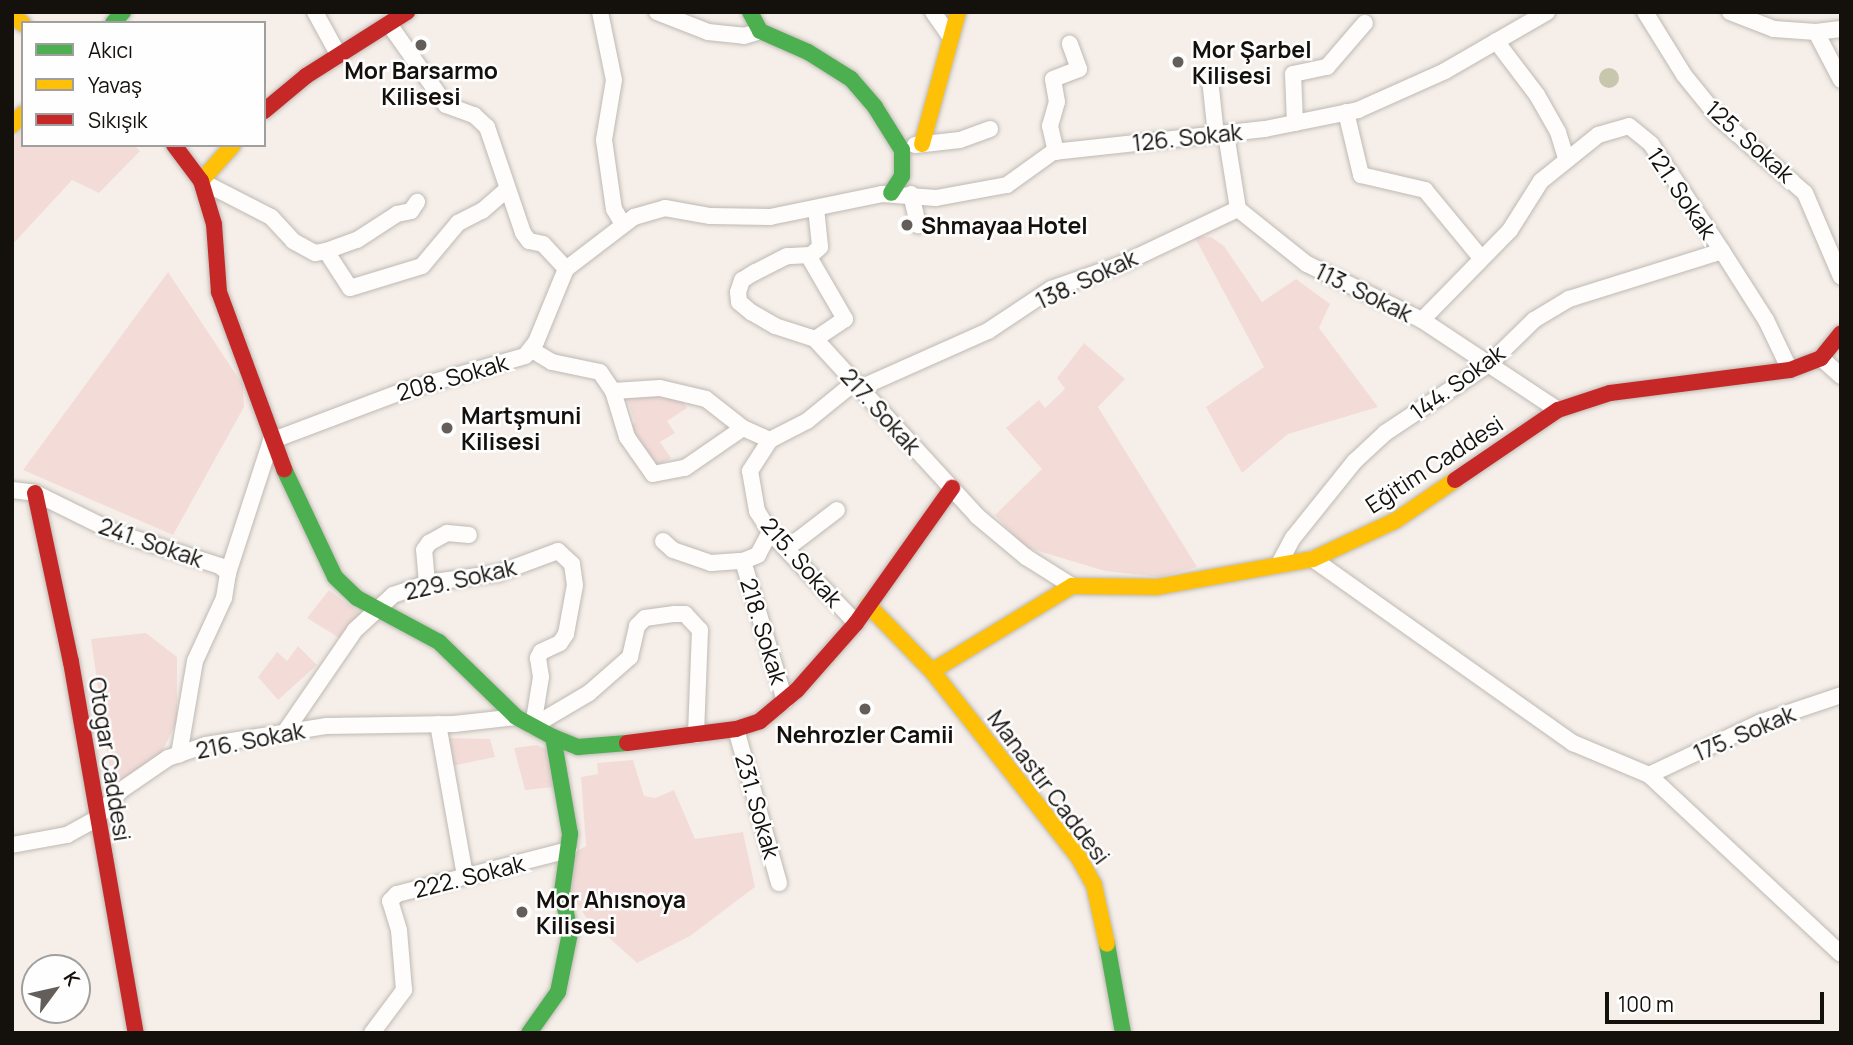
<!DOCTYPE html>
<meta charset="utf-8">
<style>
body{margin:0}
#map{position:relative;width:1853px;height:1045px;overflow:hidden;background:#f6efe9;font-family:Manrope,sans-serif}
div>[style]{position:absolute}
[style*='--x']{left:calc(var(--x)*1px);top:calc(var(--y)*1px);width:calc(var(--w)*1px);rotate:calc(var(--a)*1deg)}
.green>*{inset:0;background:#f3dcd8}
.water>*{inset:0;background:#c8c6ad}
.round{border-radius:50%}
.roads{filter:drop-shadow(0 0 2px #beb9b4) drop-shadow(0 0 2px #beb9b4)}
.street>*{height:16px;margin:-8px;padding:0 8px;transform-origin:8px;border-radius:8px;background:#fefdfc}
.fast>*{height:16px;margin:-8px;padding:0 8px;transform-origin:8px;border-radius:8px;background:#4caf50}
.slow>*{height:16px;margin:-8px;padding:0 8px;transform-origin:8px;border-radius:8px;background:#ffc107}
.jam>*{height:16px;margin:-8px;padding:0 8px;transform-origin:8px;border-radius:8px;background:#c62828}
.dots>*{width:19px;height:19px;translate:-50% -50%;box-sizing:border-box;border:4px solid #fefefe;border-radius:50%}
span{translate:-50% -50%;white-space:nowrap;text-align:center;line-height:1.15;-webkit-text-stroke:5px #fefefe;paint-order:stroke}
.poi-label{font-size:23px;color:#14100c;font-weight:700}
.left{translate:0 -50%;text-align:left}
.street-label{font-size:23px;color:#14100c}
.frame{position:absolute;inset:0;border:14px solid #14100c;pointer-events:none}
.legend{position:absolute;left:21px;top:21px;width:245px;height:126px;box-sizing:border-box;background:#fefefe;border:2px solid #a09f9d;margin:0;padding:9px 12px;list-style:none;font-size:21px;color:#14100c}
.legend li{display:flex;align-items:center;gap:14px;height:35px}
.legend b{width:35px;border:2px solid #a09f9d}
.north{position:absolute;left:21px;top:954px;width:70px;height:70px;box-sizing:border-box;background:#fefefe;border:2px solid #a09f9d;border-radius:50%;rotate:57deg;font-size:19px;font-weight:700;line-height:28px;text-align:center;color:#14100c}
.north::after{content:'';display:block;margin:auto;width:24px;height:32px;background:#635e59;clip-path:polygon(50% 0,100% 100%,50% 72%,0 100%)}
.scale{position:absolute;left:1605px;top:992px;width:219px;height:32px;box-sizing:border-box;border:4px solid #14100c;border-top:0;padding-left:9px;font-size:21px;line-height:24px;white-space:nowrap;color:#14100c;-webkit-text-stroke:5px #fefefe;paint-order:stroke}
</style>
<div id="map">
<div class="green">
<i style="clip-path:polygon(23px 129px,23px 145px,134px 145px,140px 151px,99px 193px,72px 180px,12px 245px,12px 140px)"></i>
<i style="clip-path:polygon(1194px 236px,1211px 237px,1224px 246px,1262px 302px,1296px 279px,1330px 304px,1319px 328px,1378px 407px,1288px 434px,1242px 473px,1206px 407px,1264px 367px)"></i>
<i style="clip-path:polygon(168px 272px,243px 385px,244px 407px,173px 535px,23px 470px)"></i>
<i style="clip-path:polygon(1084px 343px,1125px 379px,1098px 407px,1197px 567px,1160px 577px,1105px 571px,1025px 547px,995px 515px,1042px 469px,1006px 428px,1039px 400px,1045px 408px,1065px 389px,1057px 378px)"></i>
<i style="clip-path:polygon(655px 392px,682px 400px,687px 408px,667px 421px,675px 433px,660px 442px,671px 458px,654px 468px,630px 427px,635px 422px,627px 398px)"></i>
<i style="clip-path:polygon(329px 590px,361px 614px,341px 639px,307px 618px)"></i>
<i style="clip-path:polygon(146px 633px,177px 657px,177px 721px,160px 756px,113px 792px,91px 639px)"></i>
<i style="clip-path:polygon(298px 646px,317px 665px,278px 700px,258px 677px,277px 652px,287px 661px)"></i>
<i style="clip-path:polygon(447px 738px,490px 739px,495px 757px,452px 766px)"></i>
<i style="clip-path:polygon(537px 745px,549px 750px,555px 787px,525px 790px,514px 748px)"></i>
<i style="clip-path:polygon(633px 760px,644px 796px,655px 798px,674px 790px,695px 839px,743px 832px,755px 887px,690px 936px,637px 963px,586px 917px,567px 890px,572px 854px,586px 846px,581px 777px,598px 774px,597px 763px)"></i>
</div>
<div class="water">
<i class="round" style="left:1599px;top:68px;width:20px;height:20px"></i>
</div>
<div class="roads">
<div class="street">
<i style="--x:315;--y:12;--w:48;--a:61.3"></i>
<i style="--x:600;--y:12;--w:69;--a:78.4"></i>
<i style="--x:614;--y:80;--w:61;--a:99.5"></i>
<i style="--x:604;--y:140;--w:70;--a:81.8"></i>
<i style="--x:614;--y:209;--w:16;--a:60"></i>
<i style="--x:657;--y:12;--w:55;--a:21.4"></i>
<i style="--x:708;--y:32;--w:36;--a:6"></i>
<i style="--x:744;--y:36;--w:17;--a:-17"></i>
<i style="--x:933;--y:12;--w:28;--a:55"></i>
<i style="--x:1645;--y:12;--w:74;--a:58.2"></i>
<i style="--x:1684;--y:75;--w:55;--a:50.9"></i>
<i style="--x:1719;--y:118;--w:114;--a:41.1"></i>
<i style="--x:1805;--y:193;--w:91;--a:66.8"></i>
<i style="--x:1730;--y:12;--w:47;--a:21.1"></i>
<i style="--x:1774;--y:29;--w:42;--a:4.1"></i>
<i style="--x:1816;--y:32;--w:25;--a:-7"></i>
<i style="--x:389;--y:24;--w:99;--a:54.9"></i>
<i style="--x:446;--y:105;--w:30;--a:20"></i>
<i style="--x:474;--y:115;--w:18;--a:43"></i>
<i style="--x:487;--y:127;--w:112;--a:71.2"></i>
<i style="--x:523;--y:233;--w:10;--a:53"></i>
<i style="--x:529;--y:241;--w:14;--a:12"></i>
<i style="--x:543;--y:244;--w:34;--a:47"></i>
<i style="--x:1816;--y:32;--w:54;--a:62.5"></i>
<i style="--x:1496;--y:41;--w:68;--a:52.8"></i>
<i style="--x:1537;--y:95;--w:43;--a:60.4"></i>
<i style="--x:1558;--y:132;--w:28;--a:73"></i>
<i style="--x:1210;--y:79;--w:56;--a:83.9"></i>
<i style="--x:1346;--y:112;--w:65;--a:76.6"></i>
<i style="--x:1361;--y:175;--w:66;--a:13.2"></i>
<i style="--x:1425;--y:190;--w:88;--a:50.5"></i>
<i style="--x:1295;--y:123;--w:49;--a:-92.3"></i>
<i style="--x:1293;--y:74;--w:35;--a:-12"></i>
<i style="--x:1327;--y:67;--w:58;--a:-49.2"></i>
<i style="--x:1226;--y:134;--w:76;--a:80.9"></i>
<i style="--x:1238;--y:209;--w:88;--a:38.6"></i>
<i style="--x:1307;--y:264;--w:128;--a:26"></i>
<i style="--x:1422;--y:320;--w:163;--a:33.5"></i>
<i style="--x:915;--y:145;--w:45;--a:-6.3"></i>
<i style="--x:960;--y:140;--w:32;--a:-20"></i>
<i style="--x:1056;--y:152;--w:27;--a:-103"></i>
<i style="--x:1050;--y:126;--w:25;--a:-74"></i>
<i style="--x:1057;--y:102;--w:23;--a:-100"></i>
<i style="--x:1053;--y:79;--w:28;--a:-21"></i>
<i style="--x:1079;--y:69;--w:27;--a:-110"></i>
<i style="--x:201;--y:181;--w:79;--a:27.2"></i>
<i style="--x:271;--y:217;--w:33;--a:47"></i>
<i style="--x:293;--y:241;--w:25;--a:29"></i>
<i style="--x:315;--y:253;--w:11;--a:-10"></i>
<i style="--x:326;--y:251;--w:44;--a:57"></i>
<i style="--x:350;--y:288;--w:75;--a:-17"></i>
<i style="--x:422;--y:266;--w:56;--a:-50.1"></i>
<i style="--x:458;--y:223;--w:27;--a:-27"></i>
<i style="--x:482;--y:211;--w:33;--a:-41"></i>
<i style="--x:911;--y:194;--w:32;--a:77"></i>
<i style="--x:816;--y:208;--w:39;--a:84"></i>
<i style="--x:820;--y:247;--w:15;--a:138"></i>
<i style="--x:809;--y:257;--w:72;--a:59.9"></i>
<i style="--x:845;--y:319;--w:36;--a:146"></i>
<i style="--x:815;--y:339;--w:240;--a:47.5"></i>
<i style="--x:977;--y:516;--w:64;--a:39.9"></i>
<i style="--x:1026;--y:557;--w:54;--a:32.2"></i>
<i style="--x:326;--y:251;--w:33;--a:-20"></i>
<i style="--x:357;--y:240;--w:48;--a:-33"></i>
<i style="--x:397;--y:214;--w:14;--a:-12"></i>
<i style="--x:411;--y:211;--w:11;--a:-56"></i>
<i style="--x:809;--y:255;--w:22;--a:177"></i>
<i style="--x:787;--y:256;--w:36;--a:153"></i>
<i style="--x:755;--y:272;--w:15;--a:148"></i>
<i style="--x:742;--y:280;--w:13;--a:108"></i>
<i style="--x:738;--y:292;--w:10;--a:84"></i>
<i style="--x:739;--y:302;--w:16;--a:40"></i>
<i style="--x:751;--y:312;--w:28;--a:30"></i>
<i style="--x:775;--y:326;--w:42;--a:18"></i>
<i style="--x:1422;--y:320;--w:126;--a:-45.6"></i>
<i style="--x:1510;--y:230;--w:58;--a:-57.7"></i>
<i style="--x:1541;--y:181;--w:73;--a:-38.9"></i>
<i style="--x:1598;--y:135;--w:32;--a:-16"></i>
<i style="--x:1629;--y:126;--w:28;--a:39"></i>
<i style="--x:1651;--y:144;--w:128;--a:56.4"></i>
<i style="--x:1722;--y:251;--w:82;--a:57.5"></i>
<i style="--x:1766;--y:320;--w:55;--a:64.4"></i>
<i style="--x:532;--y:350;--w:23;--a:31"></i>
<i style="--x:552;--y:362;--w:49;--a:11.8"></i>
<i style="--x:600;--y:372;--w:23;--a:56"></i>
<i style="--x:613;--y:391;--w:47;--a:-3.7"></i>
<i style="--x:660;--y:388;--w:47;--a:13.4"></i>
<i style="--x:706;--y:399;--w:47;--a:38.1"></i>
<i style="--x:743;--y:428;--w:30;--a:24"></i>
<i style="--x:1821;--y:358;--w:27;--a:42"></i>
<i style="--x:855;--y:382;--w:62;--a:140.9"></i>
<i style="--x:807;--y:421;--w:42;--a:152.8"></i>
<i style="--x:770;--y:440;--w:37;--a:123"></i>
<i style="--x:750;--y:471;--w:41;--a:80.1"></i>
<i style="--x:757;--y:511;--w:25;--a:58"></i>
<i style="--x:770;--y:532;--w:125;--a:46.6"></i>
<i style="--x:860;--y:388;--w:140;--a:-24"></i>
<i style="--x:988;--y:331;--w:76;--a:-33.7"></i>
<i style="--x:1051;--y:289;--w:75;--a:-19.4"></i>
<i style="--x:1122;--y:264;--w:128;--a:-25.4"></i>
<i style="--x:613;--y:391;--w:48;--a:73.1"></i>
<i style="--x:627;--y:437;--w:45;--a:54.9"></i>
<i style="--x:653;--y:474;--w:33;--a:-11"></i>
<i style="--x:685;--y:468;--w:70;--a:-34.6"></i>
<i style="--x:12;--y:490;--w:23;--a:7"></i>
<i style="--x:35;--y:493;--w:88;--a:26.3"></i>
<i style="--x:114;--y:532;--w:111;--a:17.8"></i>
<i style="--x:220;--y:566;--w:11;--a:41"></i>
<i style="--x:228;--y:573;--w:25;--a:99"></i>
<i style="--x:224;--y:598;--w:69;--a:114.7"></i>
<i style="--x:195;--y:661;--w:95;--a:99.7"></i>
<i style="--x:770;--y:532;--w:26;--a:118"></i>
<i style="--x:758;--y:555;--w:16;--a:158"></i>
<i style="--x:743;--y:561;--w:146;--a:73.3"></i>
<i style="--x:663;--y:541;--w:13;--a:42"></i>
<i style="--x:673;--y:550;--w:40;--a:18.9"></i>
<i style="--x:711;--y:563;--w:32;--a:-4"></i>
<i style="--x:786;--y:549;--w:64;--a:-37.4"></i>
<i style="--x:1313;--y:559;--w:319;--a:35.3"></i>
<i style="--x:1573;--y:743;--w:82;--a:22.8"></i>
<i style="--x:1649;--y:775;--w:262;--a:43"></i>
<i style="--x:1279;--y:564;--w:30;--a:-62"></i>
<i style="--x:1293;--y:538;--w:99;--a:-51.2"></i>
<i style="--x:1355;--y:461;--w:41;--a:-43"></i>
<i style="--x:1385;--y:433;--w:125;--a:-33.6"></i>
<i style="--x:1489;--y:364;--w:63;--a:-44.4"></i>
<i style="--x:1534;--y:320;--w:41;--a:-31"></i>
<i style="--x:1569;--y:299;--w:160;--a:-17.4"></i>
<i style="--x:228;--y:573;--w:139;--a:-72"></i>
<i style="--x:271;--y:441;--w:144;--a:-20.7"></i>
<i style="--x:406;--y:390;--w:124;--a:-15.9"></i>
<i style="--x:525;--y:356;--w:18;--a:-52"></i>
<i style="--x:536;--y:342;--w:79;--a:-67.7"></i>
<i style="--x:566;--y:269;--w:86;--a:-37.4"></i>
<i style="--x:634;--y:217;--w:32;--a:-16"></i>
<i style="--x:665;--y:208;--w:46;--a:10.1"></i>
<i style="--x:710;--y:216;--w:60;--a:1"></i>
<i style="--x:770;--y:217;--w:114;--a:-11.6"></i>
<i style="--x:882;--y:194;--w:54;--a:4.2"></i>
<i style="--x:936;--y:198;--w:72;--a:-10.4"></i>
<i style="--x:1007;--y:185;--w:57;--a:-35.7"></i>
<i style="--x:1053;--y:152;--w:213;--a:-6.2"></i>
<i style="--x:1265;--y:129;--w:95;--a:-11.5"></i>
<i style="--x:1358;--y:110;--w:95;--a:-24.1"></i>
<i style="--x:1445;--y:71;--w:118;--a:-30"></i>
<i style="--x:427;--y:583;--w:33;--a:-95"></i>
<i style="--x:424;--y:550;--w:9;--a:-54"></i>
<i style="--x:429;--y:543;--w:21;--a:-29"></i>
<i style="--x:447;--y:533;--w:22;--a:5"></i>
<i style="--x:438;--y:724;--w:153;--a:79.9"></i>
<i style="--x:533;--y:726;--w:65;--a:-30.5"></i>
<i style="--x:589;--y:693;--w:55;--a:-41.3"></i>
<i style="--x:630;--y:657;--w:32;--a:-77"></i>
<i style="--x:637;--y:626;--w:11;--a:-45"></i>
<i style="--x:645;--y:618;--w:30;--a:-8"></i>
<i style="--x:675;--y:614;--w:10;--a:0"></i>
<i style="--x:685;--y:614;--w:22;--a:47"></i>
<i style="--x:700;--y:630;--w:105;--a:92.2"></i>
<i style="--x:736;--y:729;--w:160;--a:74.4"></i>
<i style="--x:285;--y:732;--w:124;--a:-55.5"></i>
<i style="--x:355;--y:630;--w:52;--a:-42.6"></i>
<i style="--x:393;--y:595;--w:36;--a:-19"></i>
<i style="--x:427;--y:583;--w:73;--a:-7.9"></i>
<i style="--x:499;--y:573;--w:63;--a:-20.4"></i>
<i style="--x:558;--y:551;--w:19;--a:43"></i>
<i style="--x:572;--y:564;--w:21;--a:82"></i>
<i style="--x:575;--y:585;--w:50;--a:100.4"></i>
<i style="--x:566;--y:634;--w:11;--a:124"></i>
<i style="--x:560;--y:643;--w:21;--a:155"></i>
<i style="--x:541;--y:652;--w:7;--a:117"></i>
<i style="--x:538;--y:658;--w:19;--a:81"></i>
<i style="--x:541;--y:677;--w:50;--a:99.3"></i>
<i style="--x:1649;--y:775;--w:124;--a:-25.3"></i>
<i style="--x:1761;--y:722;--w:84;--a:-18.6"></i>
<i style="--x:12;--y:845;--w:56;--a:-10.3"></i>
<i style="--x:67;--y:835;--w:33;--a:-29"></i>
<i style="--x:96;--y:819;--w:37;--a:-49"></i>
<i style="--x:120;--y:791;--w:58;--a:-34.5"></i>
<i style="--x:168;--y:758;--w:40;--a:-18.9"></i>
<i style="--x:206;--y:745;--w:121;--a:-9"></i>
<i style="--x:326;--y:726;--w:128;--a:-0.9"></i>
<i style="--x:454;--y:724;--w:62;--a:-6.4"></i>
<i style="--x:372;--y:1033;--w:54;--a:-53.3"></i>
<i style="--x:404;--y:990;--w:60;--a:-94.8"></i>
<i style="--x:399;--y:930;--w:30;--a:-107"></i>
<i style="--x:390;--y:901;--w:10;--a:-45"></i>
<i style="--x:397;--y:894;--w:177;--a:-14.4"></i>
</div>
<div class="fast">
<i style="--x:750;--y:12;--w:21;--a:62"></i>
<i style="--x:760;--y:31;--w:52;--a:23.6"></i>
<i style="--x:808;--y:52;--w:51;--a:32.1"></i>
<i style="--x:851;--y:79;--w:37;--a:49"></i>
<i style="--x:875;--y:107;--w:51;--a:57.9"></i>
<i style="--x:902;--y:150;--w:26;--a:90"></i>
<i style="--x:902;--y:176;--w:20;--a:123"></i>
<i style="--x:113;--y:23;--w:15;--a:-48"></i>
<i style="--x:284;--y:469;--w:119;--a:64.7"></i>
<i style="--x:335;--y:577;--w:30;--a:44"></i>
<i style="--x:357;--y:598;--w:93;--a:28.2"></i>
<i style="--x:439;--y:642;--w:107;--a:44.2"></i>
<i style="--x:516;--y:717;--w:42;--a:28.4"></i>
<i style="--x:553;--y:737;--w:27;--a:22"></i>
<i style="--x:578;--y:747;--w:49;--a:-4.7"></i>
<i style="--x:1107;--y:944;--w:90;--a:79.8"></i>
<i style="--x:529;--y:1033;--w:50;--a:-54.7"></i>
<i style="--x:558;--y:992;--w:60;--a:-78.5"></i>
<i style="--x:570;--y:933;--w:42;--a:-101"></i>
<i style="--x:562;--y:892;--w:59;--a:-82.1"></i>
<i style="--x:570;--y:834;--w:98;--a:-99.9"></i>
</div>
<div class="slow">
<i style="--x:12;--y:15;--w:14;--a:39"></i>
<i style="--x:12;--y:125;--w:16;--a:-45"></i>
<i style="--x:922;--y:144;--w:137;--a:-74.7"></i>
<i style="--x:201;--y:181;--w:48;--a:-48.4"></i>
<i style="--x:868;--y:605;--w:92;--a:45.9"></i>
<i style="--x:932;--y:671;--w:238;--a:51.8"></i>
<i style="--x:1079;--y:858;--w:31;--a:61"></i>
<i style="--x:1094;--y:885;--w:60;--a:77.6"></i>
<i style="--x:932;--y:671;--w:164;--a:-31.3"></i>
<i style="--x:1072;--y:586;--w:85;--a:0.7"></i>
<i style="--x:1157;--y:587;--w:158;--a:-10.2"></i>
<i style="--x:1313;--y:559;--w:90;--a:-24.9"></i>
<i style="--x:1395;--y:521;--w:73;--a:-34.3"></i>
</div>
<div class="jam">
<i style="--x:264;--y:111;--w:55;--a:-39.8"></i>
<i style="--x:306;--y:76;--w:120;--a:-32.4"></i>
<i style="--x:174;--y:145;--w:45;--a:53.1"></i>
<i style="--x:201;--y:181;--w:45;--a:73.2"></i>
<i style="--x:214;--y:224;--w:68;--a:85.8"></i>
<i style="--x:219;--y:292;--w:189;--a:69.8"></i>
<i style="--x:1455;--y:480;--w:125;--a:-34.2"></i>
<i style="--x:1558;--y:410;--w:55;--a:-18.1"></i>
<i style="--x:1610;--y:393;--w:181;--a:-7.3"></i>
<i style="--x:1790;--y:370;--w:33;--a:-21"></i>
<i style="--x:1821;--y:358;--w:32;--a:-51"></i>
<i style="--x:35;--y:493;--w:173;--a:78"></i>
<i style="--x:71;--y:662;--w:377;--a:80.1"></i>
<i style="--x:627;--y:743;--w:110;--a:-7.3"></i>
<i style="--x:736;--y:729;--w:25;--a:-18"></i>
<i style="--x:760;--y:721;--w:48;--a:-40"></i>
<i style="--x:797;--y:690;--w:89;--a:-48.6"></i>
<i style="--x:856;--y:623;--w:166;--a:-54.6"></i>
</div>
</div>
<div class="dots">
<i style="left:421px;top:45px;background:#635e59"></i>
<i style="left:1178px;top:62px;background:#635e59"></i>
<i style="left:907px;top:225px;background:#635e59"></i>
<i style="left:447px;top:428px;background:#635e59"></i>
<i style="left:865px;top:709px;background:#635e59"></i>
<i style="left:522px;top:912px;background:#635e59"></i>
</div>
<div class="poi-label">
<span class="left" style="left:1192px;top:62px">Mor Şarbel<br>Kilisesi</span>
<span style="left:421px;top:83px">Mor Barsarmo<br>Kilisesi</span>
<span class="left" style="left:921px;top:225px">Shmayaa Hotel</span>
<span class="left" style="left:461px;top:428px">Martşmuni<br>Kilisesi</span>
<span style="left:865px;top:734px">Nehrozler Camii</span>
<span class="left" style="left:536px;top:912px">Mor Ahısnoya<br>Kilisesi</span>
</div>
<div class="street-label">
<span style="left:1187px;top:137px;rotate:-6deg">126. Sokak</span>
<span style="left:1750px;top:141px;rotate:42deg">125. Sokak</span>
<span style="left:1682px;top:193px;rotate:56deg">121. Sokak</span>
<span style="left:1086px;top:279px;rotate:-25deg">138. Sokak</span>
<span style="left:1364px;top:292px;rotate:26deg">113. Sokak</span>
<span style="left:452px;top:377px;rotate:-16deg">208. Sokak</span>
<span style="left:1457px;top:382px;rotate:-36deg">144. Sokak</span>
<span style="left:881px;top:411px;rotate:48deg">217. Sokak</span>
<span style="left:1434px;top:464px;rotate:-33deg">Eğitim Caddesi</span>
<span style="left:151px;top:542px;rotate:19deg">241. Sokak</span>
<span style="left:802px;top:562px;rotate:49deg">215. Sokak</span>
<span style="left:460px;top:579px;rotate:-13deg">229. Sokak</span>
<span style="left:764px;top:631px;rotate:73deg">218. Sokak</span>
<span style="left:1744px;top:733px;rotate:-23deg">175. Sokak</span>
<span style="left:250px;top:740px;rotate:-11deg">216. Sokak</span>
<span style="left:110px;top:759px;rotate:81deg">Otogar Caddesi</span>
<span style="left:1049px;top:787px;rotate:53deg">Manastır Caddesi</span>
<span style="left:758px;top:806px;rotate:74deg">231. Sokak</span>
<span style="left:469px;top:876px;rotate:-14deg">222. Sokak</span>
</div>
<div class="frame"></div>
<ul class="legend">
<li><b style="height:9px;background:#4caf50"></b>Akıcı</li>
<li><b style="height:9px;background:#ffc107"></b>Yavaş</li>
<li><b style="height:9px;background:#c62828"></b>Sıkışık</li>
</ul>
<div class="north">K</div>
<div class="scale">100 m</div>
</div>
